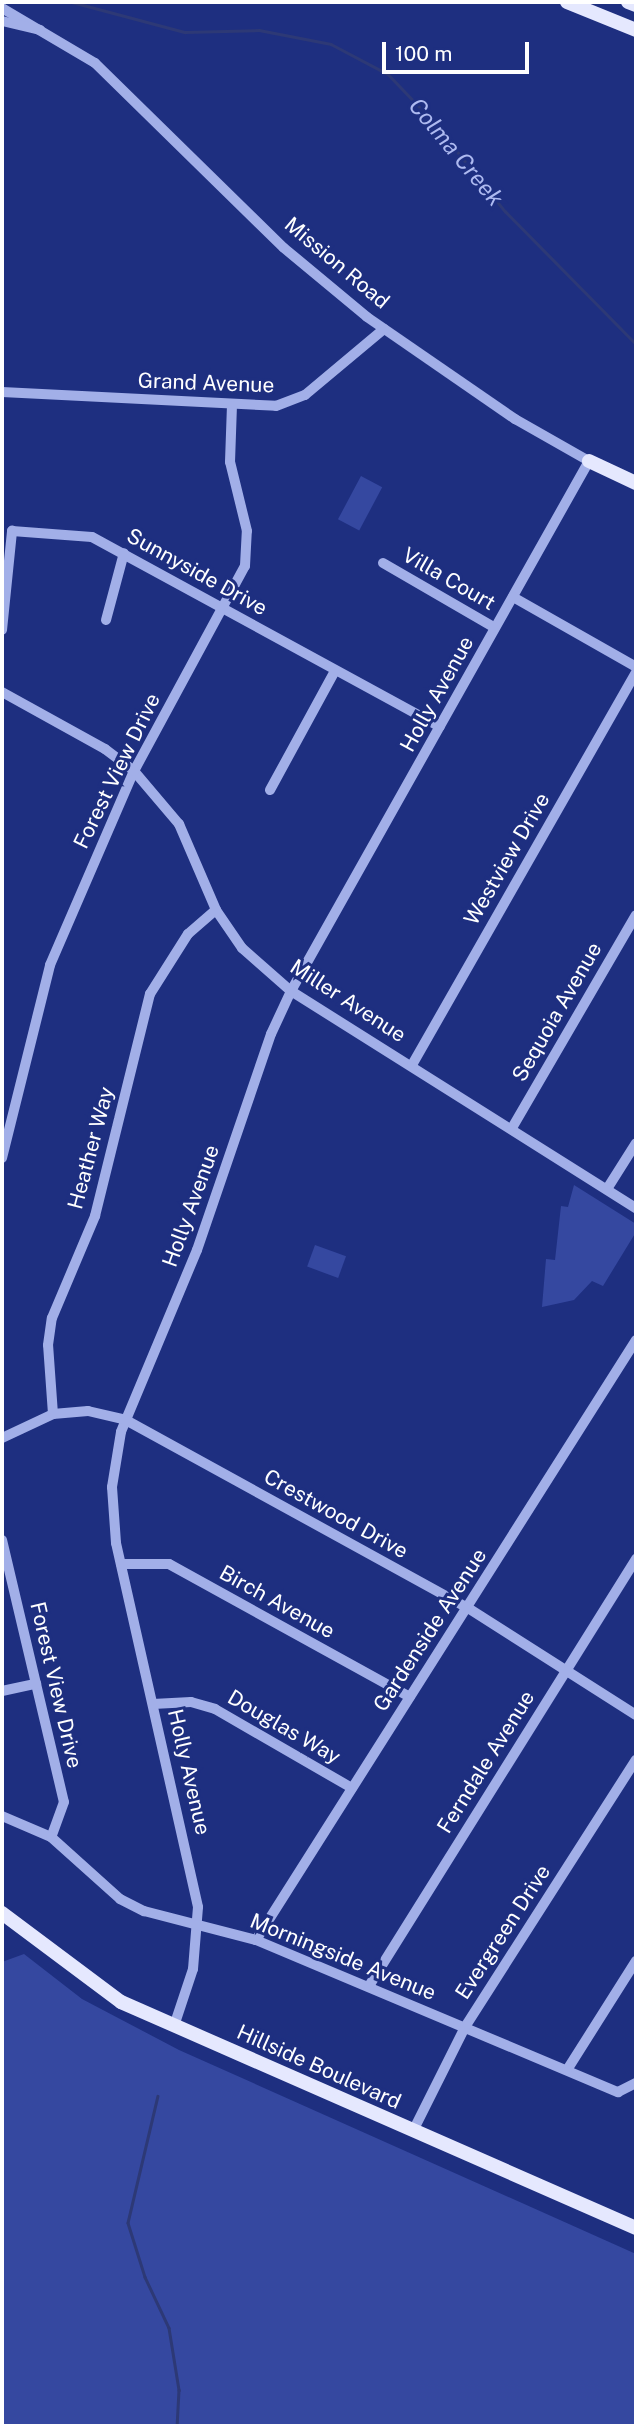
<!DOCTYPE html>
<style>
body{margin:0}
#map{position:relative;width:638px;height:2428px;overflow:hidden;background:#1e2f80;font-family:"Public Sans",sans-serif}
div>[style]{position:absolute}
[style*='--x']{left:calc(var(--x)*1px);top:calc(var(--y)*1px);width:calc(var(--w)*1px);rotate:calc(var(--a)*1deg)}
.green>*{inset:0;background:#3548a0;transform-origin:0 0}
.stream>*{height:2.5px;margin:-1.25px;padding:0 1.25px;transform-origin:1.25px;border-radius:1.25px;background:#2d3976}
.minor>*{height:10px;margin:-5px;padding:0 5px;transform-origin:5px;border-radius:5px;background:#a2afe8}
.major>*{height:14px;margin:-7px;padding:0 7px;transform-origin:7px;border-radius:7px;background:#e5e8fe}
span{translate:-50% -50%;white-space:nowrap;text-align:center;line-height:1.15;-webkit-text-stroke:6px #1e2f80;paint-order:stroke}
.street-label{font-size:21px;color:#fff}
.water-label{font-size:23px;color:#aebaf0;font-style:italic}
.frame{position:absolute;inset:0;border:4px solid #fff;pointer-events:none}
.scale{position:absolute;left:382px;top:42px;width:147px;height:32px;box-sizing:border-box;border:4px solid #fff;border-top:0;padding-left:9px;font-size:21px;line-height:24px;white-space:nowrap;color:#fff;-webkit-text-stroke:5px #1e2f80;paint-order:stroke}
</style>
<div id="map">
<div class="green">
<i style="left:361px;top:476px;width:24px;height:49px;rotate:28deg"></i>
<i style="clip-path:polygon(574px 1185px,636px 1224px,636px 1232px,603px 1286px,592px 1281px,574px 1300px,542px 1307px,546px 1259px,555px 1260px,561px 1206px,568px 1207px)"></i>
<i style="left:315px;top:1245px;width:33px;height:23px;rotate:20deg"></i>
<i style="clip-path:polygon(24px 1954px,82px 1999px,179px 2050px,636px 2254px,636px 2426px,2px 2426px,2px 1962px)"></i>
</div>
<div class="stream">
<i style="--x:72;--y:2;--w:117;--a:14.9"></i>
<i style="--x:185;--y:32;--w:74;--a:-1.5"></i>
<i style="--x:259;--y:30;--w:73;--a:11"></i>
<i style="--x:331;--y:44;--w:64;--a:27.8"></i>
<i style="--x:388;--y:74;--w:64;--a:46.3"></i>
<i style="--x:432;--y:120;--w:117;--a:51.3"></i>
<i style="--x:505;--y:211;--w:187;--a:45.4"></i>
<i style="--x:158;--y:2096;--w:130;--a:103.3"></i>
<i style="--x:128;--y:2223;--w:57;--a:72.5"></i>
<i style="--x:145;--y:2277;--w:56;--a:64.8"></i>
<i style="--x:169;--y:2328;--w:63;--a:80.8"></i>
<i style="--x:179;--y:2390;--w:36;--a:93"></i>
</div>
<div class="minor">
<i style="--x:2;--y:8;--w:108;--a:30.6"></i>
<i style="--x:95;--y:63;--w:264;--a:44.4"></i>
<i style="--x:284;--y:248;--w:108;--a:39.7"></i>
<i style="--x:367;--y:317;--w:180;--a:34.6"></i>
<i style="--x:515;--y:419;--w:85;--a:29.6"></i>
<i style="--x:589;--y:461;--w:608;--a:119.35"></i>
<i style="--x:291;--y:991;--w:47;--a:114.9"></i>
<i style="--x:271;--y:1034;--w:228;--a:108.9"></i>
<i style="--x:197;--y:1250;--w:197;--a:112.7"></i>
<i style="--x:121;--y:1432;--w:56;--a:99.3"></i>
<i style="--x:112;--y:1487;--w:56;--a:85.9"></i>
<i style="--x:116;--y:1543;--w:373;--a:77.3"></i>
<i style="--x:198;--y:1907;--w:62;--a:94.6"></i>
<i style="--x:193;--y:1969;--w:60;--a:108.4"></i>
<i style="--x:2;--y:21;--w:39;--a:13"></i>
<i style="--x:2;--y:392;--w:274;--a:2.9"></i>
<i style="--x:276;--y:406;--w:31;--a:-21"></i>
<i style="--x:305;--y:395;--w:103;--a:-39.9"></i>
<i style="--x:383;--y:563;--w:129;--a:30.1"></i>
<i style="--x:513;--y:597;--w:142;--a:29.6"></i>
<i style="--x:106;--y:620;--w:69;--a:-75"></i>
<i style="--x:2;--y:630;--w:100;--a:-84.2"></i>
<i style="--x:12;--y:531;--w:80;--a:4.3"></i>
<i style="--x:92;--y:537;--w:396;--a:28.6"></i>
<i style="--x:2;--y:692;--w:118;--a:29"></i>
<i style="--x:105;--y:749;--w:36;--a:37"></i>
<i style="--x:134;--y:771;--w:70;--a:49.7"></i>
<i style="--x:179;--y:824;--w:94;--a:66.7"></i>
<i style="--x:216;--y:910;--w:46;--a:55.6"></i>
<i style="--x:242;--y:948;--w:65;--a:41.3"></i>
<i style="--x:291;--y:991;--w:408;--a:32.2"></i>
<i style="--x:270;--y:790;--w:136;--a:-61.4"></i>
<i style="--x:412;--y:1065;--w:452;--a:-60.3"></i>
<i style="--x:512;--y:1128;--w:246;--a:-59.8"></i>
<i style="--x:2;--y:1158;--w:199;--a:-76"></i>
<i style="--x:50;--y:965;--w:211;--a:-66.6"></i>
<i style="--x:134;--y:771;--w:233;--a:-61.6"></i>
<i style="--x:245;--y:566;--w:35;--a:-87"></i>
<i style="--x:247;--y:531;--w:71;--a:-103.8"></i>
<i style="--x:230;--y:462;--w:56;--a:-88"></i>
<i style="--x:607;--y:1189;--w:54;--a:-57.8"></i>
<i style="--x:53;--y:1414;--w:69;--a:-94.1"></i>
<i style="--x:48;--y:1345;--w:27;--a:-82"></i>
<i style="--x:52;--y:1318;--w:111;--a:-67.1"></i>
<i style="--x:95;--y:1216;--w:229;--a:-76.1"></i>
<i style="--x:150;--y:994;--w:71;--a:-57.7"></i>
<i style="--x:188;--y:934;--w:37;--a:-41"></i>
<i style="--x:2;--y:1438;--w:56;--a:-25.2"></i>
<i style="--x:53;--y:1414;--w:35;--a:-5"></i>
<i style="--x:88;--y:1411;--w:37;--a:13"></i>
<i style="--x:124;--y:1419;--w:393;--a:28.8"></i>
<i style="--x:468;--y:1608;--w:199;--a:32.5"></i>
<i style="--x:2;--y:1540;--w:269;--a:76.7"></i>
<i style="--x:64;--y:1802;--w:37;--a:110"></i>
<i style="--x:121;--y:1564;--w:48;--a:0"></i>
<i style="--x:169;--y:1564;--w:275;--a:28.9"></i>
<i style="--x:2;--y:1691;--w:35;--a:-12"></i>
<i style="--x:153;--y:1704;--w:38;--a:-3"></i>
<i style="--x:191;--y:1702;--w:25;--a:16"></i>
<i style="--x:215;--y:1709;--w:158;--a:30"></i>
<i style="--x:2;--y:1816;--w:53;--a:23.2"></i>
<i style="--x:51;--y:1837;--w:93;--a:41.9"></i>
<i style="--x:120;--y:1899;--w:27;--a:27"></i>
<i style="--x:144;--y:1911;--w:116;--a:14.5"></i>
<i style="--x:256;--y:1940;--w:393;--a:22.8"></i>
<i style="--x:618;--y:2092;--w:20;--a:-27"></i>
<i style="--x:256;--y:1940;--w:710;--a:-57.65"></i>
<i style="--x:369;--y:1986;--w:504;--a:-57.98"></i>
<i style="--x:567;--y:2070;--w:129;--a:-57.7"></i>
<i style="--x:413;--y:2131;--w:116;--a:-63.4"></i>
<i style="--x:465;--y:2027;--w:317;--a:-57.4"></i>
</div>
<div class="major">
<i style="--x:567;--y:2;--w:74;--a:22.1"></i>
<i style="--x:628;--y:2;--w:9;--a:21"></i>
<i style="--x:589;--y:461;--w:52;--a:25.1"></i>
<i style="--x:2;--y:1913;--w:149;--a:36.8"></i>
<i style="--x:121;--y:2002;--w:562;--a:23.69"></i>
</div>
<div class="street-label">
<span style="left:337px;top:263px;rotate:40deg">Mission Road</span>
<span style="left:206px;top:383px;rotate:2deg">Grand Avenue</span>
<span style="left:197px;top:572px;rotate:29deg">Sunnyside Drive</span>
<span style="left:449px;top:579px;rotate:30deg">Villa Court</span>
<span style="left:437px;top:694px;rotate:-61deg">Holly Avenue</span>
<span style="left:117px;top:771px;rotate:-64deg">Forest View Drive</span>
<span style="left:507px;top:859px;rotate:-60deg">Westview Drive</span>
<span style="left:348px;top:1001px;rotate:33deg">Miller Avenue</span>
<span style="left:557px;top:1012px;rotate:-60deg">Sequoia Avenue</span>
<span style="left:91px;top:1148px;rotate:-75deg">Heather Way</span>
<span style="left:191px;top:1206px;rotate:-70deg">Holly Avenue</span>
<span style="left:336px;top:1514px;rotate:29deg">Crestwood Drive</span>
<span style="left:277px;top:1602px;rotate:29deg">Birch Avenue</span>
<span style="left:430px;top:1630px;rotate:-57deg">Gardenside Avenue</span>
<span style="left:56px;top:1685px;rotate:77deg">Forest View Drive</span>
<span style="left:284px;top:1727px;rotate:30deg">Douglas Way</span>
<span style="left:486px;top:1762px;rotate:-58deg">Ferndale Avenue</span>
<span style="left:189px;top:1772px;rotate:77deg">Holly Avenue</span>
<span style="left:503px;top:1932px;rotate:-57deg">Evergreen Drive</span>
<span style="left:343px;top:1957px;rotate:22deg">Morningside Avenue</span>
<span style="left:319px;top:2067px;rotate:24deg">Hillside Boulevard</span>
</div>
<div class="water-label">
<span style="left:456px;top:152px;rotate:50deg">Colma Creek</span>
</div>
<div class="frame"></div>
<div class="scale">100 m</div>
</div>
